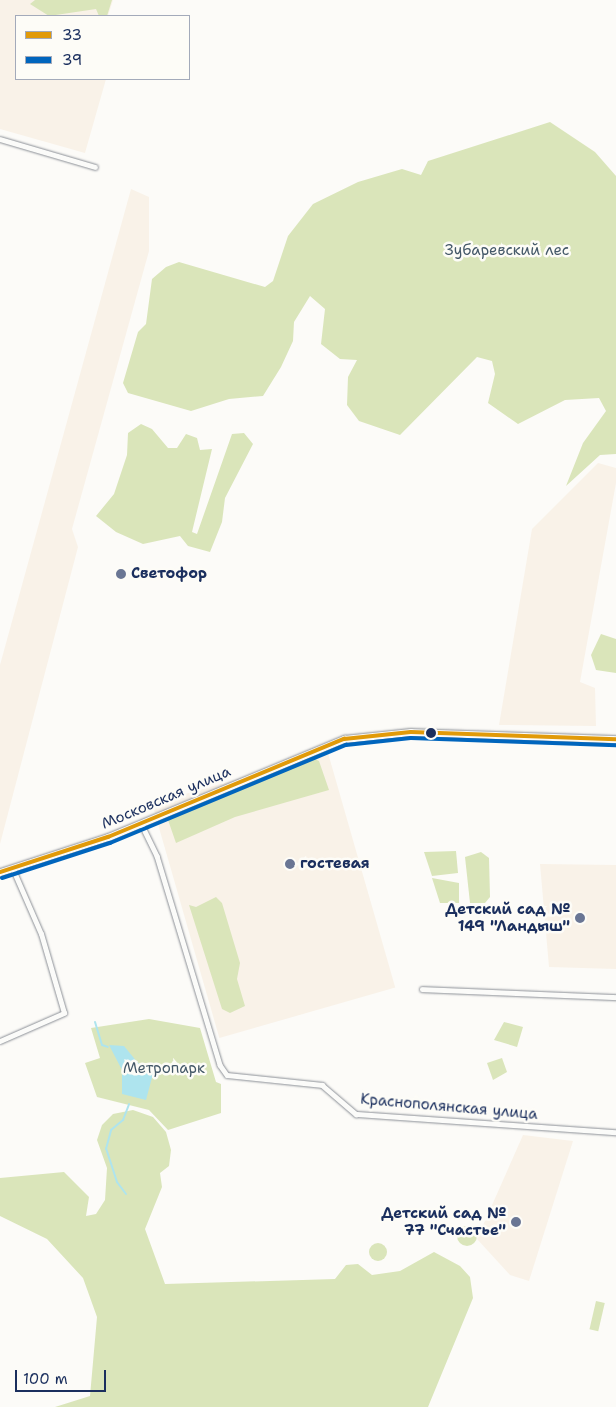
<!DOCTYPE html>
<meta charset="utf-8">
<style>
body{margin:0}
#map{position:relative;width:616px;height:1407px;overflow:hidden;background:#fcfbf8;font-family:"Shantell Sans",sans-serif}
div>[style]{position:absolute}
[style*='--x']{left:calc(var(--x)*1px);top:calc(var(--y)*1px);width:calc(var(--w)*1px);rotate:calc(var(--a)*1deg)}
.built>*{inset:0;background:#f9f2e8;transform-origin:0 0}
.green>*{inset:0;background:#dae5ba;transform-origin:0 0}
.round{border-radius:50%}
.water>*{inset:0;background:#aee4ee}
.stream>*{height:2px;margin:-1px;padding:0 1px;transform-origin:1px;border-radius:1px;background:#aee4ee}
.roads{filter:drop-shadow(0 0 1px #8c9097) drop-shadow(0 0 1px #8c9097)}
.street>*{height:4.5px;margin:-2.25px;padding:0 2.25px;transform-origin:2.25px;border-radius:2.25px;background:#fbfbf9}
.secondary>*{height:7px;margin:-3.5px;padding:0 3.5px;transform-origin:3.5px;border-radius:3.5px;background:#fbfbf9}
.bus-1>*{height:4px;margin:-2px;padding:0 2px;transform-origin:2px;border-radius:2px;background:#e19a09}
.bus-2>*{height:4px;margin:-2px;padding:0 2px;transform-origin:2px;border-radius:2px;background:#0065bd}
.dots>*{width:14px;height:14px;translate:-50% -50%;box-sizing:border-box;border:2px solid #fdfcf7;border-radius:50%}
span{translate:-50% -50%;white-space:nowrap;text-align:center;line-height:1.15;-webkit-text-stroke:5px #fdfcf7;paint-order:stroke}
.park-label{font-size:15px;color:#445868}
.poi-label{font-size:15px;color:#1b2f5e;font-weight:700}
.left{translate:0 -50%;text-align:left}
.right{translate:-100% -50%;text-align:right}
.street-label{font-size:15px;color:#1b2f5e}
.legend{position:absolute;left:15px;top:15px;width:175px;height:65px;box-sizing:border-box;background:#fdfcf7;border:1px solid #a3aaba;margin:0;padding:6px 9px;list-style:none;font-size:15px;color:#1b2f5e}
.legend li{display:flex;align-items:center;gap:10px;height:25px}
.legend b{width:25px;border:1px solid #a3aaba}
.scale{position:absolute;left:15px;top:1370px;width:91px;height:22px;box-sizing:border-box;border:2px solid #1b2f5e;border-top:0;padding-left:6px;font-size:15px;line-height:18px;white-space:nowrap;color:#1b2f5e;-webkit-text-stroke:4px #fdfcf7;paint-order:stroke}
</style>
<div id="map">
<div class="built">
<i style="clip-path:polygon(0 0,113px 0,108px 16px,16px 16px,16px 79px,106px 79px,85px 153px,0 129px)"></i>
<i style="clip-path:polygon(131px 189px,149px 197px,149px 251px,72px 529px,78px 547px,0 844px,0 665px)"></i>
<i style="clip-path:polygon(598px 463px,616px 468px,616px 483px,580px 682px,595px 688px,596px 726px,499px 725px,532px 529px)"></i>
<i style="left:328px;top:753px;width:244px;height:183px;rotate:74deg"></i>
<i style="clip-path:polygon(540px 864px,616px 865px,616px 969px,549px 967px)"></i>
<i style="clip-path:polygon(523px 1135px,573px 1141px,529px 1281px,510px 1275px,477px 1239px)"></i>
</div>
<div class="green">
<i style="clip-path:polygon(112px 0,107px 16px,99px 16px,96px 9px,49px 16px,30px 4px,35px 0)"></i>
<i style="clip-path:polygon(550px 122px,595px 152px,616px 176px,616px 454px,600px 455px,566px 486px,583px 443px,606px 411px,599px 398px,565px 400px,518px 424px,488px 403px,495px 374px,492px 361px,477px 357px,400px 435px,359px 421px,347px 405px,348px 377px,357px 360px,340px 359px,321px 344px,325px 309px,310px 296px,294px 322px,293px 341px,281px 367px,263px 396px,229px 399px,191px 411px,128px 393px,123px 383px,138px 332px,146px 324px,152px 279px,166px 267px,179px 262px,265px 287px,273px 281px,288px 236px,313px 204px,358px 182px,402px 169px,421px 175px,428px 161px)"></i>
<i style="clip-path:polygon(141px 424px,152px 429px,168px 448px,177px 448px,186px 434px,197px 438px,200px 450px,212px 449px,192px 532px,197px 534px,232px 434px,244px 433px,253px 444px,225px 498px,222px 522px,210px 552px,188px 546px,180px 536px,143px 544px,116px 532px,96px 516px,114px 494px,127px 455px,128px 433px)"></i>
<i style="clip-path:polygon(601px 634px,616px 639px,616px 673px,596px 670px,591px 655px)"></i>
<i style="clip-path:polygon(311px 757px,319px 761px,329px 790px,235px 817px,176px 843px,168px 820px)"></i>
<i style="clip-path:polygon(456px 851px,458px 873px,432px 876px,424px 852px)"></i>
<i style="clip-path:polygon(481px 852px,489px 858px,490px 897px,485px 903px,470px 903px,465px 857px)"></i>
<i style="clip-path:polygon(432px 878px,459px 883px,459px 903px,440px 903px)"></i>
<i style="clip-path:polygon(216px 897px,222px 903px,240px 963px,237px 979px,245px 1006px,230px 1013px,222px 1009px,189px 905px,196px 907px)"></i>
<i style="clip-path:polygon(149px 1019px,200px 1028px,216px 1082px,221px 1084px,221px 1113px,168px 1130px,149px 1110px,97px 1097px,85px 1063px,100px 1058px,91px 1028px)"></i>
<i style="clip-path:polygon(504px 1022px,523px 1027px,517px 1047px,494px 1040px)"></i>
<i style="clip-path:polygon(502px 1058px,507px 1072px,493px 1080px,487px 1063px)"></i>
<i style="clip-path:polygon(133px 1110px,153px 1117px,166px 1132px,171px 1150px,169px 1166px,160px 1173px,162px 1187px,145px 1229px,165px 1284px,335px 1279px,346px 1265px,358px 1264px,372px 1275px,400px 1271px,434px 1252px,460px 1266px,470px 1277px,473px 1298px,428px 1407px,55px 1407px,90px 1396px,97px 1317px,83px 1278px,47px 1239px,0 1216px,0 1178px,64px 1172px,89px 1197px,86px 1216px,96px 1214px,105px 1200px,107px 1168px,97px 1140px,102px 1125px,113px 1114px)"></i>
<i class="round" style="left:457px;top:1226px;width:20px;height:20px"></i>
<i class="round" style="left:369px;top:1243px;width:18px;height:18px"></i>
<i style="left:596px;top:1301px;width:9px;height:29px;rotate:13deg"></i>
</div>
<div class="water">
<i style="clip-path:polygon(109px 1045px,124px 1046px,138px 1063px,154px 1070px,146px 1100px,122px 1094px,122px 1070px)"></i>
</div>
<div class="stream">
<i style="--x:95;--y:1022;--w:24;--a:73"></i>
<i style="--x:102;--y:1045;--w:6;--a:18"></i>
<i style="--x:126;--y:1194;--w:15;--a:-127"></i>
<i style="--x:117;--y:1182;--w:35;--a:-108"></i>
<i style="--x:106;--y:1149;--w:20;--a:-75"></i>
<i style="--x:111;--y:1130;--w:16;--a:-40"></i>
<i style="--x:123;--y:1120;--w:17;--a:-69"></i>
</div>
<div class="roads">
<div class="street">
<i style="--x:0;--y:139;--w:99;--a:16.4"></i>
<i style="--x:141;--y:823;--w:37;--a:64"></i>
<i style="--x:157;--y:856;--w:218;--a:73.2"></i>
<i style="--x:220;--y:1065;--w:12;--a:55"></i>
<i style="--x:227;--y:1075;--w:96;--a:6"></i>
<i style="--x:322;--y:1085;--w:45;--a:40.5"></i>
<i style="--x:356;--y:1114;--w:261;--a:4"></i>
<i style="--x:422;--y:989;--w:194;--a:2.4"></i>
<i style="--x:0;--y:1041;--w:70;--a:-23.6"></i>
<i style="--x:64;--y:1013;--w:82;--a:-106.2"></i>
<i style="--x:41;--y:934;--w:70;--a:-113.6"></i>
</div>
<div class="secondary">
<i style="--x:0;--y:872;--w:114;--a:-18"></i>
<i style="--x:108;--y:837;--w:256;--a:-22.6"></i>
<i style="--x:344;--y:739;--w:67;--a:-6"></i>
<i style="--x:411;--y:732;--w:205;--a:2"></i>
</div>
</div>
<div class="bus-1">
<i style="--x:0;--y:872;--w:114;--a:-18"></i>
<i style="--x:108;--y:837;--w:256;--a:-22.6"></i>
<i style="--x:344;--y:739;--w:67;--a:-6"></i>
<i style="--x:411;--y:732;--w:205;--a:2"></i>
</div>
<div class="bus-2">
<i style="--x:2;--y:878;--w:114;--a:-18"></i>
<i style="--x:110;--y:843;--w:256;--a:-22.6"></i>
<i style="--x:346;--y:745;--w:65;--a:-6.1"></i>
<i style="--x:411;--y:738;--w:205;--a:2"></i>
</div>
<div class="dots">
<i style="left:121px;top:574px;background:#6a7694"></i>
<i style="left:431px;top:733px;background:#1b2f5e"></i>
<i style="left:290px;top:864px;background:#6a7694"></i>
<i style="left:580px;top:918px;background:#6a7694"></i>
<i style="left:516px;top:1222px;background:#6a7694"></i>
</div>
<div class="park-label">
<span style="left:507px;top:251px">Зубаревский лес</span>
<span style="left:164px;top:1069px">Метропарк</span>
</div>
<div class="poi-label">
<span class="left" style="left:131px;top:574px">Светофор</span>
<span class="left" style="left:300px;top:864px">гостевая</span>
<span class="right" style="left:570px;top:918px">Детский сад №<br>149 "Ландыш"</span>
<span class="right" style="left:506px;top:1222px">Детский сад №<br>77 "Счастье"</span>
</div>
<div class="street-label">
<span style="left:166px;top:798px;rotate:-23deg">Московская улица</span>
<span style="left:449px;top:1107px;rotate:5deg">Краснополянская улица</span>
</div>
<ul class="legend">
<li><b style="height:6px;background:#e19a09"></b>33</li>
<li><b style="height:6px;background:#0065bd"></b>39</li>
</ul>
<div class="scale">100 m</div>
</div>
